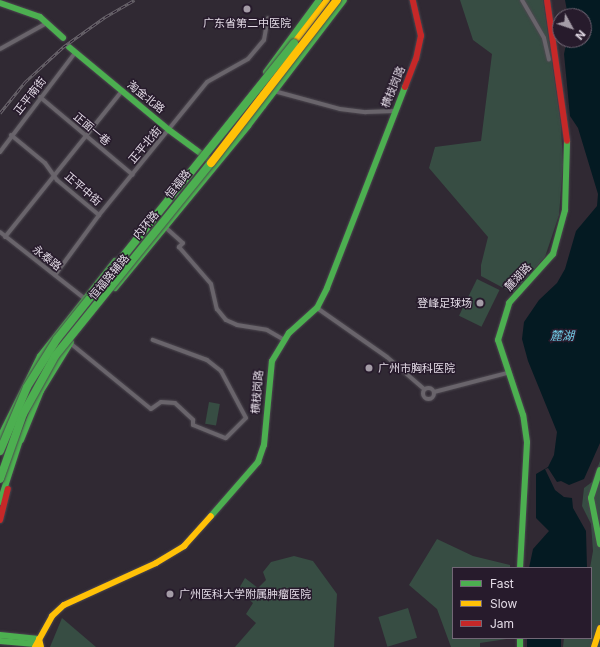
<!DOCTYPE html>
<meta charset="utf-8">
<style>
body{margin:0}
#map{position:relative;width:600px;height:647px;overflow:hidden;background:#302933;font-family:Inter,"Noto Sans SC",sans-serif}
div>[style]{position:absolute}
[style*='--x']{left:calc(var(--x)*1px);top:calc(var(--y)*1px);width:calc(var(--w)*1px);rotate:calc(var(--a)*1deg)}
.green>*{inset:0;background:#374d43;transform-origin:0 0}
.water>*{inset:0;background:#041a22;transform-origin:0 0}
.roads{filter:drop-shadow(0 0 1px #4c474f) drop-shadow(0 0 1px #4c474f)}
.street>*{height:4px;margin:-2px;padding:0 2px;transform-origin:2px;border-radius:2px;background:#69646b}
.street>.ring{margin:-2px;padding:0;box-sizing:content-box;background:none;border:4px solid #69646b;border-radius:50%}
.fast>*{height:6px;margin:-3px;padding:0 3px;transform-origin:3px;border-radius:3px;background:#4caf50}
.slow>*{height:6px;margin:-3px;padding:0 3px;transform-origin:3px;border-radius:3px;background:#ffc107}
.jam>*{height:6px;margin:-3px;padding:0 3px;transform-origin:3px;border-radius:3px;background:#c62828}
.rail>*{height:3px;margin-top:-1.5px;transform-origin:0;background:repeating-linear-gradient(90deg,#271b2c 0 4.5px,#6c676e 0 9px);box-sizing:border-box;border-block:1px solid #6c676e}
.bridges{filter:drop-shadow(0 0 1px #4c474f) drop-shadow(0 0 1px #4c474f)}
.fast-bridge>*{height:8px;margin:-4px;padding:0 4px;transform-origin:4px;border-radius:4px;background:#4caf50}
.slow-bridge>*{height:8px;margin:-4px;padding:0 4px;transform-origin:4px;border-radius:4px;background:#ffc107}
.dots>*{width:11px;height:11px;translate:-50% -50%;box-sizing:border-box;border:2px solid #271b2c;border-radius:50%}
span{translate:-50% -50%;white-space:nowrap;text-align:center;line-height:1.15;-webkit-text-stroke:3px #271b2c;paint-order:stroke}
.poi-label{font-size:11px;color:#e2dae5}
.right{translate:-100% -50%;text-align:right}
.left{translate:0 -50%;text-align:left}
.street-label{font-size:11px;color:#e2dae5}
.water-label{font-size:12px;color:#72cfea;font-style:italic}
.legend{position:absolute;left:452px;top:567px;width:140px;height:72px;box-sizing:border-box;background:#271b2c;border:1px solid #726776;margin:0;padding:5px 7px;list-style:none;font-size:12px;color:#e2dae5}
.legend li{display:flex;align-items:center;gap:8px;height:20px}
.legend b{width:20px;border:1px solid #726776}
.north{position:absolute;left:552px;top:8px;width:40px;height:40px;box-sizing:border-box;background:#271b2c;border:1px solid #726776;border-radius:50%;rotate:130deg;font-size:11px;font-weight:700;line-height:16px;text-align:center;color:#e2dae5}
.north::after{content:'';display:block;margin:auto;width:14px;height:18px;background:#a49ca7;clip-path:polygon(50% 0,100% 100%,50% 72%,0 100%)}
</style>
<div id="map">
<div class="green">
<i style="clip-path:polygon(460px 0,543px 0,561px 126px,563px 165px,559px 215px,545px 257px,513px 293px,481px 276px,481px 265px,488px 237px,429px 168px,435px 147px,481px 141px,492px 54px,473px 40px)"></i>
<i style="left:477px;top:279px;width:25px;height:41px;rotate:26deg"></i>
<i style="left:209px;top:402px;width:11px;height:22px;rotate:10deg"></i>
<i style="clip-path:polygon(600px 461px,600px 647px,563px 647px,564px 638px,591px 638px,590px 568px,593px 551px,591px 524px,582px 506px,584px 488px,592px 482px)"></i>
<i style="clip-path:polygon(437px 539px,473px 556px,510px 565px,510px 568px,453px 568px,453px 638px,514px 638px,480px 643px,480px 647px,451px 647px,437px 609px,409px 585px)"></i>
<i style="clip-path:polygon(294px 556px,313px 561px,337px 594px,334px 647px,235px 647px,256px 623px,246px 614px,253px 603px,238px 590px,245px 578px,258px 588px,266px 580px,263px 572px,271px 562px)"></i>
<i style="left:408px;top:608px;width:31px;height:31px;rotate:73deg"></i>
<i style="clip-path:polygon(62px 618px,96px 647px,50px 647px)"></i>
</div>
<div class="water">
<i style="clip-path:polygon(565px 0,600px 0,600px 443px,584px 479px,569px 485px,561px 481px,557px 482px,548px 468px,545px 469px,555px 490px,564px 497px,572px 498px,573px 508px,586px 531px,587px 568px,529px 568px,533px 549px,549px 531px,536px 518px,536px 474px,548px 467px,554px 455px,557px 432px,528px 361px,522px 339px,524px 322px,539px 300px,557px 283px,565px 269px,576px 231px,597px 206px,598px 194px,578px 128px,570px 116px,564px 54px,567px 40px,584px 40px,584px 16px,568px 16px)"></i>
<i style="left:527px;top:638px;width:34px;height:9px"></i>
</div>
<div class="roads">
<div class="street">
<i style="--x:522;--y:0;--w:44;--a:59.9"></i>
<i style="--x:544;--y:38;--w:22;--a:77"></i>
<i style="--x:0;--y:49;--w:54;--a:-29"></i>
<i style="--x:274;--y:91;--w:68;--a:15.3"></i>
<i style="--x:340;--y:109;--w:26;--a:7"></i>
<i style="--x:366;--y:112;--w:28;--a:-2"></i>
<i style="--x:40;--y:97;--w:121;--a:40"></i>
<i style="--x:11;--y:135;--w:44;--a:39.5"></i>
<i style="--x:45;--y:163;--w:21;--a:55"></i>
<i style="--x:57;--y:180;--w:55;--a:39.8"></i>
<i style="--x:0;--y:152;--w:124;--a:-52.9"></i>
<i style="--x:165;--y:227;--w:24;--a:42"></i>
<i style="--x:183;--y:243;--w:6;--a:135"></i>
<i style="--x:179;--y:247;--w:49;--a:49.1"></i>
<i style="--x:211;--y:284;--w:26;--a:77"></i>
<i style="--x:217;--y:309;--w:14;--a:51"></i>
<i style="--x:226;--y:320;--w:12;--a:24"></i>
<i style="--x:237;--y:325;--w:30;--a:9"></i>
<i style="--x:267;--y:330;--w:20;--a:30"></i>
<i style="--x:0;--y:232;--w:107;--a:38.2"></i>
<i style="--x:5;--y:237;--w:187;--a:-51.3"></i>
<i style="--x:55;--y:275;--w:74;--a:-53.7"></i>
<i style="--x:99;--y:215;--w:171;--a:-50.9"></i>
<i style="--x:207;--y:82;--w:47;--a:-29.3"></i>
<i style="--x:248;--y:59;--w:25;--a:-50"></i>
<i style="--x:264;--y:40;--w:22;--a:-80"></i>
<i style="--x:317;--y:308;--w:85;--a:35"></i>
<i style="--x:387;--y:357;--w:49;--a:40.9"></i>
<i style="--x:70;--y:343;--w:104;--a:39.2"></i>
<i style="--x:151;--y:409;--w:12;--a:-35"></i>
<i style="--x:161;--y:402;--w:14;--a:4"></i>
<i style="--x:175;--y:403;--w:25;--a:43"></i>
<i style="--x:193;--y:420;--w:5;--a:90"></i>
<i style="--x:193;--y:425;--w:35;--a:22"></i>
<i style="--x:226;--y:438;--w:28;--a:-45"></i>
<i style="--x:246;--y:418;--w:53;--a:-118"></i>
<i style="--x:221;--y:371;--w:18;--a:-142"></i>
<i style="--x:207;--y:360;--w:58;--a:-159.7"></i>
<i class="ring" style="left:422.5px;top:387.5px;width:7px;height:7px"></i>
<i style="--x:434;--y:392;--w:75;--a:-14.6"></i>
</div>
<div class="fast">
<i style="--x:0;--y:3;--w:42;--a:19.3"></i>
<i style="--x:40;--y:17;--w:31;--a:42"></i>
<i style="--x:69;--y:47;--w:130;--a:39.7"></i>
<i style="--x:169;--y:130;--w:52;--a:36.4"></i>
<i style="--x:266;--y:72;--w:89;--a:-53.6"></i>
<i style="--x:263;--y:106;--w:13;--a:-81"></i>
<i style="--x:115;--y:288;--w:210;--a:-50.6"></i>
<i style="--x:248;--y:126;--w:158;--a:-52.7"></i>
<i style="--x:0;--y:437;--w:90;--a:-63.7"></i>
<i style="--x:40;--y:356;--w:121;--a:-51.7"></i>
<i style="--x:21;--y:440;--w:53;--a:-67.8"></i>
<i style="--x:41;--y:391;--w:57;--a:-58.5"></i>
<i style="--x:600;--y:470;--w:29;--a:108"></i>
<i style="--x:591;--y:498;--w:47;--a:78.9"></i>
<i style="--x:0;--y:502;--w:68;--a:-72.1"></i>
<i style="--x:211;--y:516;--w:72;--a:-49"></i>
<i style="--x:258;--y:462;--w:18;--a:-71"></i>
<i style="--x:264;--y:445;--w:84;--a:-84.6"></i>
<i style="--x:272;--y:361;--w:33;--a:-59"></i>
<i style="--x:289;--y:333;--w:38;--a:-42"></i>
<i style="--x:317;--y:308;--w:22;--a:-63"></i>
<i style="--x:327;--y:288;--w:216;--a:-68.8"></i>
<i style="--x:520;--y:568;--w:126;--a:-86.8"></i>
<i style="--x:527;--y:442;--w:27;--a:-98"></i>
<i style="--x:523;--y:415;--w:79;--a:-108.4"></i>
<i style="--x:498;--y:340;--w:39;--a:-73"></i>
<i style="--x:509;--y:303;--w:66;--a:-48.1"></i>
<i style="--x:553;--y:254;--w:46;--a:-74.7"></i>
<i style="--x:565;--y:210;--w:69;--a:-88.3"></i>
<i style="--x:0;--y:635;--w:39;--a:6"></i>
<i style="--x:520;--y:638;--w:9;--a:90"></i>
<i style="--x:0;--y:641;--w:35;--a:5"></i>
</div>
<div class="slow">
<i style="--x:294;--y:43;--w:54;--a:-52.5"></i>
<i style="--x:39;--y:639;--w:8;--a:76"></i>
<i style="--x:35;--y:647;--w:35;--a:-61"></i>
<i style="--x:52;--y:616;--w:16;--a:-43"></i>
<i style="--x:64;--y:605;--w:101;--a:-24.5"></i>
<i style="--x:156;--y:563;--w:33;--a:-31"></i>
<i style="--x:184;--y:546;--w:40;--a:-48"></i>
<i style="--x:594;--y:647;--w:20;--a:-72"></i>
</div>
<div class="jam">
<i style="--x:547;--y:0;--w:142;--a:81.9"></i>
<i style="--x:405;--y:87;--w:30;--a:-69"></i>
<i style="--x:416;--y:59;--w:24;--a:-78"></i>
<i style="--x:421;--y:36;--w:37;--a:-103"></i>
<i style="--x:0;--y:520;--w:32;--a:-76"></i>
</div>
</div>
<div class="rail">
<i style="--x:0;--y:113;--w:40;--a:-51"></i>
<i style="--x:25;--y:82;--w:52;--a:-42.6"></i>
<i style="--x:63;--y:47;--w:52;--a:-35.5"></i>
<i style="--x:105;--y:17;--w:34;--a:-30"></i>
</div>
<div class="bridges">
<div class="fast-bridge">
<i style="--x:0;--y:451;--w:69;--a:-67.1"></i>
<i style="--x:27;--y:387;--w:57;--a:-58"></i>
<i style="--x:57;--y:339;--w:379;--a:-51.3"></i>
<i style="--x:0;--y:479;--w:69;--a:-70.5"></i>
<i style="--x:23;--y:414;--w:66;--a:-61.1"></i>
<i style="--x:55;--y:356;--w:248;--a:-51.1"></i>
</div>
<div class="slow-bridge">
<i style="--x:211;--y:163;--w:206;--a:-52.3"></i>
</div>
</div>
<div class="dots">
<i style="left:247px;top:9px;background:#a49ca7"></i>
<i style="left:480px;top:303px;background:#a49ca7"></i>
<i style="left:369px;top:368px;background:#a49ca7"></i>
<i style="left:170px;top:594px;background:#a49ca7"></i>
</div>
<div class="poi-label">
<span style="left:247px;top:23px">广东省第二中医院</span>
<span class="right" style="left:472px;top:303px">登峰足球场</span>
<span class="left" style="left:378px;top:368px">广州市胸科医院</span>
<span class="left" style="left:179px;top:594px">广州医科大学附属肿瘤医院</span>
</div>
<div class="street-label">
<span style="left:393px;top:87px;rotate:-67deg">横枝岗路</span>
<span style="left:30px;top:96px;rotate:-52deg">正平南街</span>
<span style="left:146px;top:97px;rotate:39deg">淘金北路</span>
<span style="left:92px;top:129px;rotate:40deg">正面一巷</span>
<span style="left:145px;top:145px;rotate:-50deg">正平北街</span>
<span style="left:178px;top:184px;rotate:-51deg">恒福路</span>
<span style="left:83px;top:189px;rotate:41deg">正平中街</span>
<span style="left:146px;top:225px;rotate:-50deg">内环路</span>
<span style="left:47px;top:258px;rotate:38deg">永泰路</span>
<span style="left:109px;top:277px;rotate:-50deg">恒福路辅路</span>
<span style="left:518px;top:277px;rotate:-47deg">麓湖路</span>
<span style="left:257px;top:392px;rotate:-85deg">横枝岗路</span>
</div>
<div class="water-label">
<span style="left:562px;top:336px">麓湖</span>
</div>
<ul class="legend">
<li><b style="height:5px;background:#4caf50"></b>Fast</li>
<li><b style="height:5px;background:#ffc107"></b>Slow</li>
<li><b style="height:5px;background:#c62828"></b>Jam</li>
</ul>
<div class="north">N</div>
</div>
